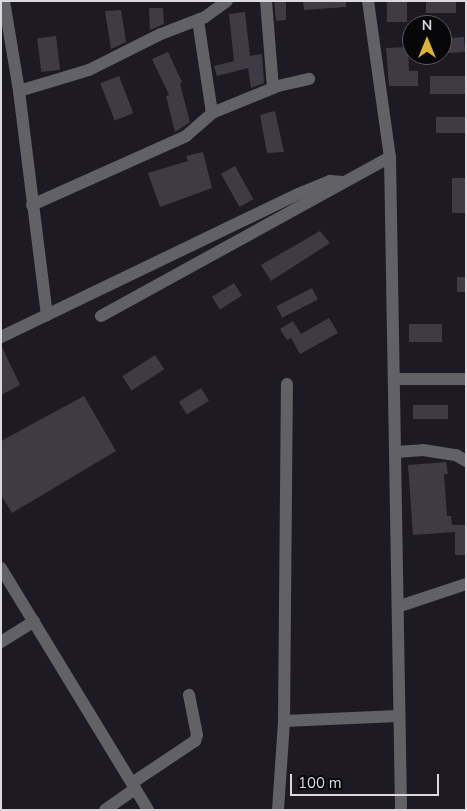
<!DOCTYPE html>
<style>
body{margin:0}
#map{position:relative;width:467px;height:811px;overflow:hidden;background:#1d1a23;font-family:"Nunito Sans",sans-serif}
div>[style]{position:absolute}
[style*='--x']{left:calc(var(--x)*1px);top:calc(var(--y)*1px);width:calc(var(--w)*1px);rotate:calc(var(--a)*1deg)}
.building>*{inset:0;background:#3e3b45;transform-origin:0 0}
.minor>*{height:12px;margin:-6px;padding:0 6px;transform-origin:6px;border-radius:6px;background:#626165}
span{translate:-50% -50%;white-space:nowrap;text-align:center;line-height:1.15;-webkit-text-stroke:4px #070609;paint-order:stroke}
.frame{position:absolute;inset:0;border:2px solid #dbd9df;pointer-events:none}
.north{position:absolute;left:402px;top:15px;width:50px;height:50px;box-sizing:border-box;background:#070609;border:1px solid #5c5a5f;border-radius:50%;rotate:0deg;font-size:14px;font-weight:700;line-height:20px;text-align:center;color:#dbd9df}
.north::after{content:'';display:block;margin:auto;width:18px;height:22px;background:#deb133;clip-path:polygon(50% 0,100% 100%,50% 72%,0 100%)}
.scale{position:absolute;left:290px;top:774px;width:149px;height:22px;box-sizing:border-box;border:2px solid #dbd9df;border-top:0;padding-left:6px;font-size:15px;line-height:18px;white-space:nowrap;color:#dbd9df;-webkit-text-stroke:4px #070609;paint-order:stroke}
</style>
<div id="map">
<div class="building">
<div style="clip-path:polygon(274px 1px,286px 1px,286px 20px,276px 21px)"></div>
<div style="clip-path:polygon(303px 1px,346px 1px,346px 7px,304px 10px)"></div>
<div style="left:387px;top:1px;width:20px;height:21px"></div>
<div style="left:426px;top:1px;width:30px;height:12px"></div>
<div style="clip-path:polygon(149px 8px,163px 8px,164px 24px,150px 30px)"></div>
<div style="clip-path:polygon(121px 10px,126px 42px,111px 49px,105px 11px)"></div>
<div style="clip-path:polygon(245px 12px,250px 56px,262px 54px,264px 83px,251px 88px,248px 68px,217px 76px,214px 66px,234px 61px,229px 14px)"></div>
<div style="left:56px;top:36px;width:34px;height:19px;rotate:83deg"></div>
<div style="left:464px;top:37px;width:15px;height:22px;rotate:86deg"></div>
<div style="clip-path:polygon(408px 47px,409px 71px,418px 71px,418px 86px,389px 86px,386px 48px)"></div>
<div style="clip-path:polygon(168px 52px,182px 82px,180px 84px,190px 122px,175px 132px,166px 96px,169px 95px,152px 59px)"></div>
<div style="left:119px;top:76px;width:40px;height:20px;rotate:69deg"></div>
<div style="left:466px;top:76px;width:18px;height:36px;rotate:90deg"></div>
<div style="clip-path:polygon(275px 111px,284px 152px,267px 153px,260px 115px)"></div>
<div style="left:466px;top:117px;width:16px;height:30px;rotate:90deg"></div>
<div style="clip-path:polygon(203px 152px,212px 188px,160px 207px,148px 173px,188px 161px,186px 156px)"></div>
<div style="left:235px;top:166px;width:38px;height:16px;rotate:61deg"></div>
<div style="left:452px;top:178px;width:14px;height:35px"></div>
<div style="clip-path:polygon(320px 231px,330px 243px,271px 281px,261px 265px)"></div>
<div style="left:457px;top:277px;width:9px;height:15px"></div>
<div style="left:234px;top:283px;width:15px;height:26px;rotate:58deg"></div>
<div style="left:312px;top:288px;width:13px;height:40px;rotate:63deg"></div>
<div style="clip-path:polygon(329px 318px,338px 333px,300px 354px,291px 338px,287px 340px,280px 329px,293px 321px,301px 334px)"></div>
<div style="left:409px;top:324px;width:33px;height:18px"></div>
<div style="clip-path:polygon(1px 345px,20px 385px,1px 395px)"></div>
<div style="left:155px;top:355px;width:17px;height:39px;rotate:57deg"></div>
<div style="left:201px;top:388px;width:15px;height:26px;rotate:58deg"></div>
<div style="clip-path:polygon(84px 396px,116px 451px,12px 513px,1px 495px,1px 441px)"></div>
<div style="left:413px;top:405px;width:35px;height:14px"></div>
<div style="clip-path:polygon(446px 462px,448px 474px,444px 474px,447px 516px,451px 516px,452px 525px,466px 525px,466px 555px,455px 555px,455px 532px,413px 535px,408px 465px)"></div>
</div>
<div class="minor">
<div style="--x:4;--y:1;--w:91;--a:80.5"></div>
<div style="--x:19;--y:91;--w:73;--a:-16.7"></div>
<div style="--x:89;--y:70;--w:80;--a:-26.6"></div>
<div style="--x:161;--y:34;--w:47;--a:-21.1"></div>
<div style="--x:205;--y:17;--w:27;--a:-36"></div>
<div style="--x:266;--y:1;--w:87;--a:85.4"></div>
<div style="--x:368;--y:1;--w:158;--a:82"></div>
<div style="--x:390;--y:157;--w:653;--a:89.03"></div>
<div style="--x:19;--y:91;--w:226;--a:82.9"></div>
<div style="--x:212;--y:113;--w:71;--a:-22.2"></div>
<div style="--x:278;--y:86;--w:32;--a:-13"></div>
<div style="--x:32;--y:205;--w:169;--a:-24.1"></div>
<div style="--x:186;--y:136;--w:35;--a:-41"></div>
<div style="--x:212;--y:113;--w:94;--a:-98.6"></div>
<div style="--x:101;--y:316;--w:330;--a:-28.8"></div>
<div style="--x:1;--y:337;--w:330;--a:-25.7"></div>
<div style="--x:298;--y:194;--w:35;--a:-22"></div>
<div style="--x:330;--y:181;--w:13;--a:4"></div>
<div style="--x:396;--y:379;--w:70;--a:0"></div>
<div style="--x:396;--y:452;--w:27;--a:-4"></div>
<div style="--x:423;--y:450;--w:33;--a:9"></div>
<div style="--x:456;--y:455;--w:12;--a:31"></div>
<div style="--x:1;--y:568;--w:283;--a:58.7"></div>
<div style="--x:400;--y:606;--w:70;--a:-18.4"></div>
<div style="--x:1;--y:642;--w:39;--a:-32"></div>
<div style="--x:284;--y:721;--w:114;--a:-2.5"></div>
<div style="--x:132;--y:783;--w:76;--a:-33.7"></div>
<div style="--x:195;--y:741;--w:6;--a:-72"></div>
<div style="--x:197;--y:735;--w:41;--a:-101.3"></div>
<div style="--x:105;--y:810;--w:37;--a:-35"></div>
<div style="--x:278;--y:810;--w:89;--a:-86.1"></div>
<div style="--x:284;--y:721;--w:337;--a:-89.5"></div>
</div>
<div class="frame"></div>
<div class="north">N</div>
<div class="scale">100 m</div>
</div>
